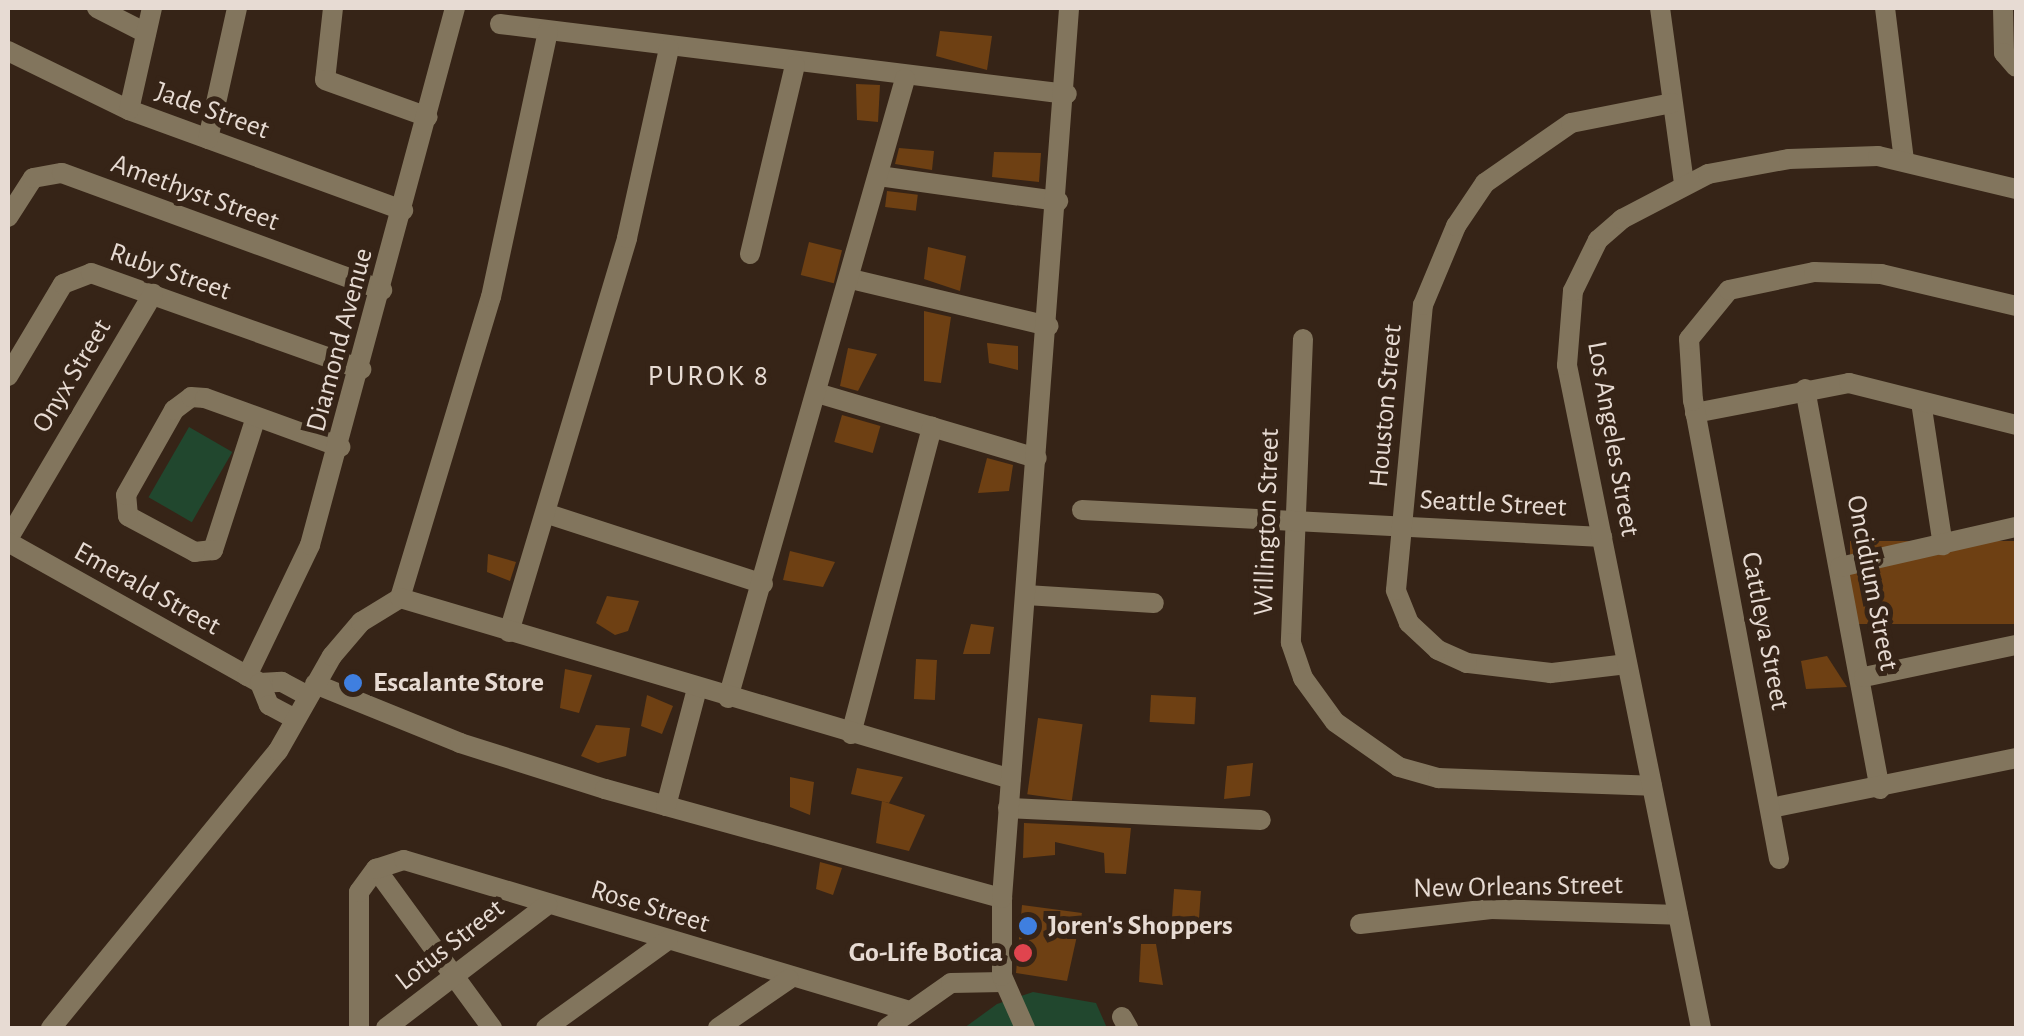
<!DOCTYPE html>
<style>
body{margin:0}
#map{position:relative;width:2024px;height:1036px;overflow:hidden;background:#362417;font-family:"Alegreya Sans",sans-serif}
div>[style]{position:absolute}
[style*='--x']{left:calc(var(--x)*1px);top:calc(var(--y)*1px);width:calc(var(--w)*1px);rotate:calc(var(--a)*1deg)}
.green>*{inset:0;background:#21472e;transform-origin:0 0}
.building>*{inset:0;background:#6e4013;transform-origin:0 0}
.minor>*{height:20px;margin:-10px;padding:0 10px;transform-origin:10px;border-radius:10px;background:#82755d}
.dots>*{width:28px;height:28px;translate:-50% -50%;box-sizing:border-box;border:5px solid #362417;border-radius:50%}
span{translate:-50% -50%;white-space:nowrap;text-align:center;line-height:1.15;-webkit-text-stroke:10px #362417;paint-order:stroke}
.street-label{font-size:28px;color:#e7dbd3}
.poi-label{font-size:28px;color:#e7dbd3;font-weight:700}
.left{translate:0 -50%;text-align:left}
.right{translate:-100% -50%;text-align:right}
.neighbourhood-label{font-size:30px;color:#e7dbd3;letter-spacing:2.5px}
.frame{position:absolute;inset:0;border:10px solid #e7dbd3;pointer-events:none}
</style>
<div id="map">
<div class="green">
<div style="left:189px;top:427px;width:50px;height:81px;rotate:30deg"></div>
<div style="clip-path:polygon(1033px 992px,1096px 1003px,1107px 1028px,964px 1028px,997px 1004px)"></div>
</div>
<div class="building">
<div style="clip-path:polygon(940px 31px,992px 36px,987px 70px,936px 56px)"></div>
<div style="clip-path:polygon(856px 84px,880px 85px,878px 122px,857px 120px)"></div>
<div style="clip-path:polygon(899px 148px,934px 151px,932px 170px,895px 164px)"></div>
<div style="clip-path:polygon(994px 152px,1041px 153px,1039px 182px,992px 177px)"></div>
<div style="left:887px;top:191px;width:31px;height:16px;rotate:7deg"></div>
<div style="left:809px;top:242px;width:34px;height:34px;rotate:14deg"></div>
<div style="clip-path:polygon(928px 247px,966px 256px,960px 291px,924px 279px)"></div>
<div style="clip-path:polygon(924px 311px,951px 317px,941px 383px,924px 381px)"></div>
<div style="clip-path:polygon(987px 343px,1018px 346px,1018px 370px,989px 363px)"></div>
<div style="clip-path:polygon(848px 348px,877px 354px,858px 391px,840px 386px)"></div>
<div style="left:842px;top:415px;width:40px;height:28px;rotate:16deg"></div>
<div style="clip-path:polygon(987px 458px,1013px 465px,1009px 491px,978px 493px)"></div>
<div style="left:2016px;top:541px;width:83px;height:166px;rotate:90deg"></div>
<div style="clip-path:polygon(790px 551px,835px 562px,823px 587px,783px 580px)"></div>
<div style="clip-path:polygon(488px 554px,516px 562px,510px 581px,487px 572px)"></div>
<div style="clip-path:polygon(607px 596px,639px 601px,628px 631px,615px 635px,596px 623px)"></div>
<div style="clip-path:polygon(971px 624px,994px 627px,990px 654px,963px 654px)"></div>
<div style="clip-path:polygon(1827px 656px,1847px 687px,1806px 689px,1801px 661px)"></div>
<div style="left:916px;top:659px;width:21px;height:40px;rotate:3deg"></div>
<div style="clip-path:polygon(565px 669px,592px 675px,579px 713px,560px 708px)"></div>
<div style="clip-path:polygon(647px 695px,673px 706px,662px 734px,641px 726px)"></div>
<div style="left:1151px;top:695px;width:45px;height:27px;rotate:3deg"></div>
<div style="left:1038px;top:718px;width:45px;height:77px;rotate:8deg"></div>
<div style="clip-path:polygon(596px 725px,630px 728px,626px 756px,598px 763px,581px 756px)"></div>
<div style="clip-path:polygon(1253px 763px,1250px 796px,1224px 799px,1227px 766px)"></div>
<div style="clip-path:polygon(857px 768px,903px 777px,889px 803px,851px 794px)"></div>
<div style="clip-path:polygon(790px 777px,814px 782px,810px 815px,790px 807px)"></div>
<div style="clip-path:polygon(882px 801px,925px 815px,909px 851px,876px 843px)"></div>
<div style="clip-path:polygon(1024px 823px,1131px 828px,1126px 874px,1105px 873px,1104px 853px,1055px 842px,1055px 855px,1023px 858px)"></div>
<div style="clip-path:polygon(820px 862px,842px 868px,833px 895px,816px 889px)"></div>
<div style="left:1174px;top:889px;width:27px;height:31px;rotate:4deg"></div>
<div style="clip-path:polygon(1022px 905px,1082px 913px,1067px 981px,1016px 973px)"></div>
<div style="clip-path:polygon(1141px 944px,1156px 944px,1163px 985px,1139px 982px)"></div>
</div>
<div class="minor">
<div style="--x:97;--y:8;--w:55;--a:27"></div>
<div style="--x:333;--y:8;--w:72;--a:96.3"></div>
<div style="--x:325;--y:80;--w:109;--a:19.8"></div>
<div style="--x:1660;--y:8;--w:178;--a:82.2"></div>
<div style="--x:1885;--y:8;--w:154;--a:82.9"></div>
<div style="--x:2003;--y:8;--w:45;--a:88.7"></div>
<div style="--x:2004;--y:53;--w:18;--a:49"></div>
<div style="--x:500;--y:24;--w:571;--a:7.04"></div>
<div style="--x:8;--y:51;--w:135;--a:26"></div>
<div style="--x:129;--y:110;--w:292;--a:20.1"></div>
<div style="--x:129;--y:110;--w:105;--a:-77.3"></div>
<div style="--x:208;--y:139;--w:134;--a:-77.5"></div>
<div style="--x:879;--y:176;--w:181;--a:8"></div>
<div style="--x:8;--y:217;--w:46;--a:-57.3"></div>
<div style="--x:33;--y:178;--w:29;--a:-10"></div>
<div style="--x:62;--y:173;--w:341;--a:20.1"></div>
<div style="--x:750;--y:254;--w:194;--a:-76.6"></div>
<div style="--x:851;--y:279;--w:203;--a:13.4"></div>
<div style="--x:1303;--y:339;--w:304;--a:92.3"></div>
<div style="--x:1291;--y:643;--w:37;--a:71"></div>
<div style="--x:1303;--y:678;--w:54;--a:54"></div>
<div style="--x:1335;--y:722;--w:78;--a:35.1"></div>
<div style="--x:1399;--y:767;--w:41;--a:15.8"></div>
<div style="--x:1438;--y:778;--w:214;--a:2.1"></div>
<div style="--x:8;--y:376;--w:107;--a:-59.1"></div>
<div style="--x:63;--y:284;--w:30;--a:-21"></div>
<div style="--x:91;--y:273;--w:287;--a:19.6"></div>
<div style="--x:1805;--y:389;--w:407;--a:79.4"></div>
<div style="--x:817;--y:393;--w:229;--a:16.5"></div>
<div style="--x:1921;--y:402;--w:145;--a:81.3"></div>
<div style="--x:1695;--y:413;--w:157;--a:-11"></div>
<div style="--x:1849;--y:383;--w:172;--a:14.1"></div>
<div style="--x:256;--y:417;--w:140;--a:107.9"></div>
<div style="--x:213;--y:550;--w:18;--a:174"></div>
<div style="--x:195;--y:552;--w:76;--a:-151.8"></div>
<div style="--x:128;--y:516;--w:21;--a:-95"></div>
<div style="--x:126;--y:495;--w:98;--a:-60.5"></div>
<div style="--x:174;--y:410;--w:21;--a:-37"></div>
<div style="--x:191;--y:397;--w:14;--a:4"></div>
<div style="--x:205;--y:398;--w:144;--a:19.9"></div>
<div style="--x:1082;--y:510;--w:521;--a:2.97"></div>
<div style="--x:548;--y:514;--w:226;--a:18"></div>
<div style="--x:8;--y:539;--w:285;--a:-59.4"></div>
<div style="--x:8;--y:542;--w:289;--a:29.2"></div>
<div style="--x:260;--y:683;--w:22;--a:-3"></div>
<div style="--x:282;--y:682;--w:30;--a:28"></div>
<div style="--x:1840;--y:567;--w:180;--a:-12.8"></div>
<div style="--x:1026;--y:595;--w:128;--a:3.6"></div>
<div style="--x:400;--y:598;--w:314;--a:-73.2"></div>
<div style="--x:491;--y:297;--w:272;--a:-77.9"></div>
<div style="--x:509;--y:632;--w:411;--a:-73.3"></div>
<div style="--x:627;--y:238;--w:194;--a:-77.5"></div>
<div style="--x:1627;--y:664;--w:77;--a:173.2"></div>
<div style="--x:1551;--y:673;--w:85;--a:-173.2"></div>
<div style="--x:1467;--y:663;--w:32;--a:-156"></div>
<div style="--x:1438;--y:650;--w:40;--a:-137"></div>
<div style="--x:1409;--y:623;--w:35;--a:-112"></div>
<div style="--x:1396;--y:590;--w:286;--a:-84.6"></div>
<div style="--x:1423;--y:305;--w:86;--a:-67.3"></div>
<div style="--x:1456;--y:226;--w:52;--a:-56"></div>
<div style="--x:1485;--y:183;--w:105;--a:-34.9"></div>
<div style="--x:1571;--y:123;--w:103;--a:-11.2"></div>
<div style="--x:247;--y:676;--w:145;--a:-64.3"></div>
<div style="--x:310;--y:545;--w:556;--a:-74.89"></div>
<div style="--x:1864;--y:677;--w:155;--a:-11.9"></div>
<div style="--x:260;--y:683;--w:24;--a:68"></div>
<div style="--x:269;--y:705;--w:30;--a:28"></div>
<div style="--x:315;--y:684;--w:157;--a:22.1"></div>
<div style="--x:460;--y:743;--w:152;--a:17.6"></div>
<div style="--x:605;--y:789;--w:412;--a:15.4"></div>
<div style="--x:728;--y:698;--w:644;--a:-74.04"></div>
<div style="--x:851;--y:734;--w:318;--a:-75.2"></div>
<div style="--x:666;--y:806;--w:121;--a:-75.2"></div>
<div style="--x:1008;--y:808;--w:253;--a:2.7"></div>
<div style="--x:1771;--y:808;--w:250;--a:-11.5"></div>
<div style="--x:1779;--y:859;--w:466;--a:-100.6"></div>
<div style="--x:1693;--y:401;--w:62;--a:-93.7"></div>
<div style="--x:1689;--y:339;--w:63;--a:-50.8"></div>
<div style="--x:1729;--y:290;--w:87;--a:-12"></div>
<div style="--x:1814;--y:272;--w:67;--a:1.7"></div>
<div style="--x:1881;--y:274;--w:139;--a:13.3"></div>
<div style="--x:376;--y:869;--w:197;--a:53.9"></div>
<div style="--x:1360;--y:924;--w:132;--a:-6.5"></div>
<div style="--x:1491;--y:909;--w:187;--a:1.8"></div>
<div style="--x:1122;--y:1017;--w:13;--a:61"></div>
<div style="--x:51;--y:1028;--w:358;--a:-50.7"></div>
<div style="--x:278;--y:751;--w:109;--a:-60.4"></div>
<div style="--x:332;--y:656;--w:45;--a:-49.5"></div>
<div style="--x:361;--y:622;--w:46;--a:-31.6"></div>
<div style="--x:400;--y:598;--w:637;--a:16.5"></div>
<div style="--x:359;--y:1028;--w:136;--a:-90"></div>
<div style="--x:359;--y:892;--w:29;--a:-54"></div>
<div style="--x:376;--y:869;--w:29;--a:-18"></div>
<div style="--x:404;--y:860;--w:528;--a:16.62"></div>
<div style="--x:386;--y:1028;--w:203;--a:-37.4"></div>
<div style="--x:546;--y:1028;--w:150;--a:-35.8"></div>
<div style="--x:718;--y:1028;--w:86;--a:-34.6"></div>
<div style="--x:887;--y:1028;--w:78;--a:-35.1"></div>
<div style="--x:951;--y:983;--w:52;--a:-1.1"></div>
<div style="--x:1025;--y:1028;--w:57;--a:-113.9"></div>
<div style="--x:1002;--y:976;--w:78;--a:-90"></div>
<div style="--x:1002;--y:898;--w:893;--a:-85.69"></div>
<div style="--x:1701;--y:1028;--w:676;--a:-101.43"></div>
<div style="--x:1567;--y:365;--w:74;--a:-85.4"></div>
<div style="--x:1573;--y:291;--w:57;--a:-63.9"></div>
<div style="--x:1598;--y:240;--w:32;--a:-41"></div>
<div style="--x:1622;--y:219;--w:97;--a:-27.6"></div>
<div style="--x:1708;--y:174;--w:82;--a:-10.5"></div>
<div style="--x:1789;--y:159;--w:89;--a:-1.9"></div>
<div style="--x:1878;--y:156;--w:142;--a:13.4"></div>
</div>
<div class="dots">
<div style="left:353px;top:683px;background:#3f7fe0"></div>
<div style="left:1028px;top:926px;background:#3f7fe0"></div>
<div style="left:1023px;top:953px;background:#e0444e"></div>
</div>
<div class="street-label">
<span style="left:212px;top:111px;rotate:20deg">Jade Street</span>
<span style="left:195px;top:193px;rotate:20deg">Amethyst Street</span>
<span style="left:170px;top:272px;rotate:19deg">Ruby Street</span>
<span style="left:340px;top:340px;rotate:-75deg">Diamond Avenue</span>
<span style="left:72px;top:376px;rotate:-59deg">Onyx Street</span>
<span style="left:1386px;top:406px;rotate:-85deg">Houston Street</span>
<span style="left:1613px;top:439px;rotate:80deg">Los Angeles Street</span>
<span style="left:1493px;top:504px;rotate:3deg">Seattle Street</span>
<span style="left:1267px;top:522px;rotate:-88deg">Willington Street</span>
<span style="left:1872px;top:583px;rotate:79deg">Oncidium Street</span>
<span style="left:147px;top:589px;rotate:29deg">Emerald Street</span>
<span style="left:1765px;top:631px;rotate:79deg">Cattleya Street</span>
<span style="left:1518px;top:887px;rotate:-1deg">New Orleans Street</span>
<span style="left:650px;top:907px;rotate:17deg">Rose Street</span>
<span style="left:450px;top:945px;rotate:-38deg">Lotus Street</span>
</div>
<div class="poi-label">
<span class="left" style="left:373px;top:683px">Escalante Store</span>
<span class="left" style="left:1048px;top:926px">Joren's Shoppers</span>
<span class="right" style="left:1003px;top:953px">Go-Life Botica</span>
</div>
<div class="neighbourhood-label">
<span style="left:709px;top:376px">PUROK 8</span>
</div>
<div class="frame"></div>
</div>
